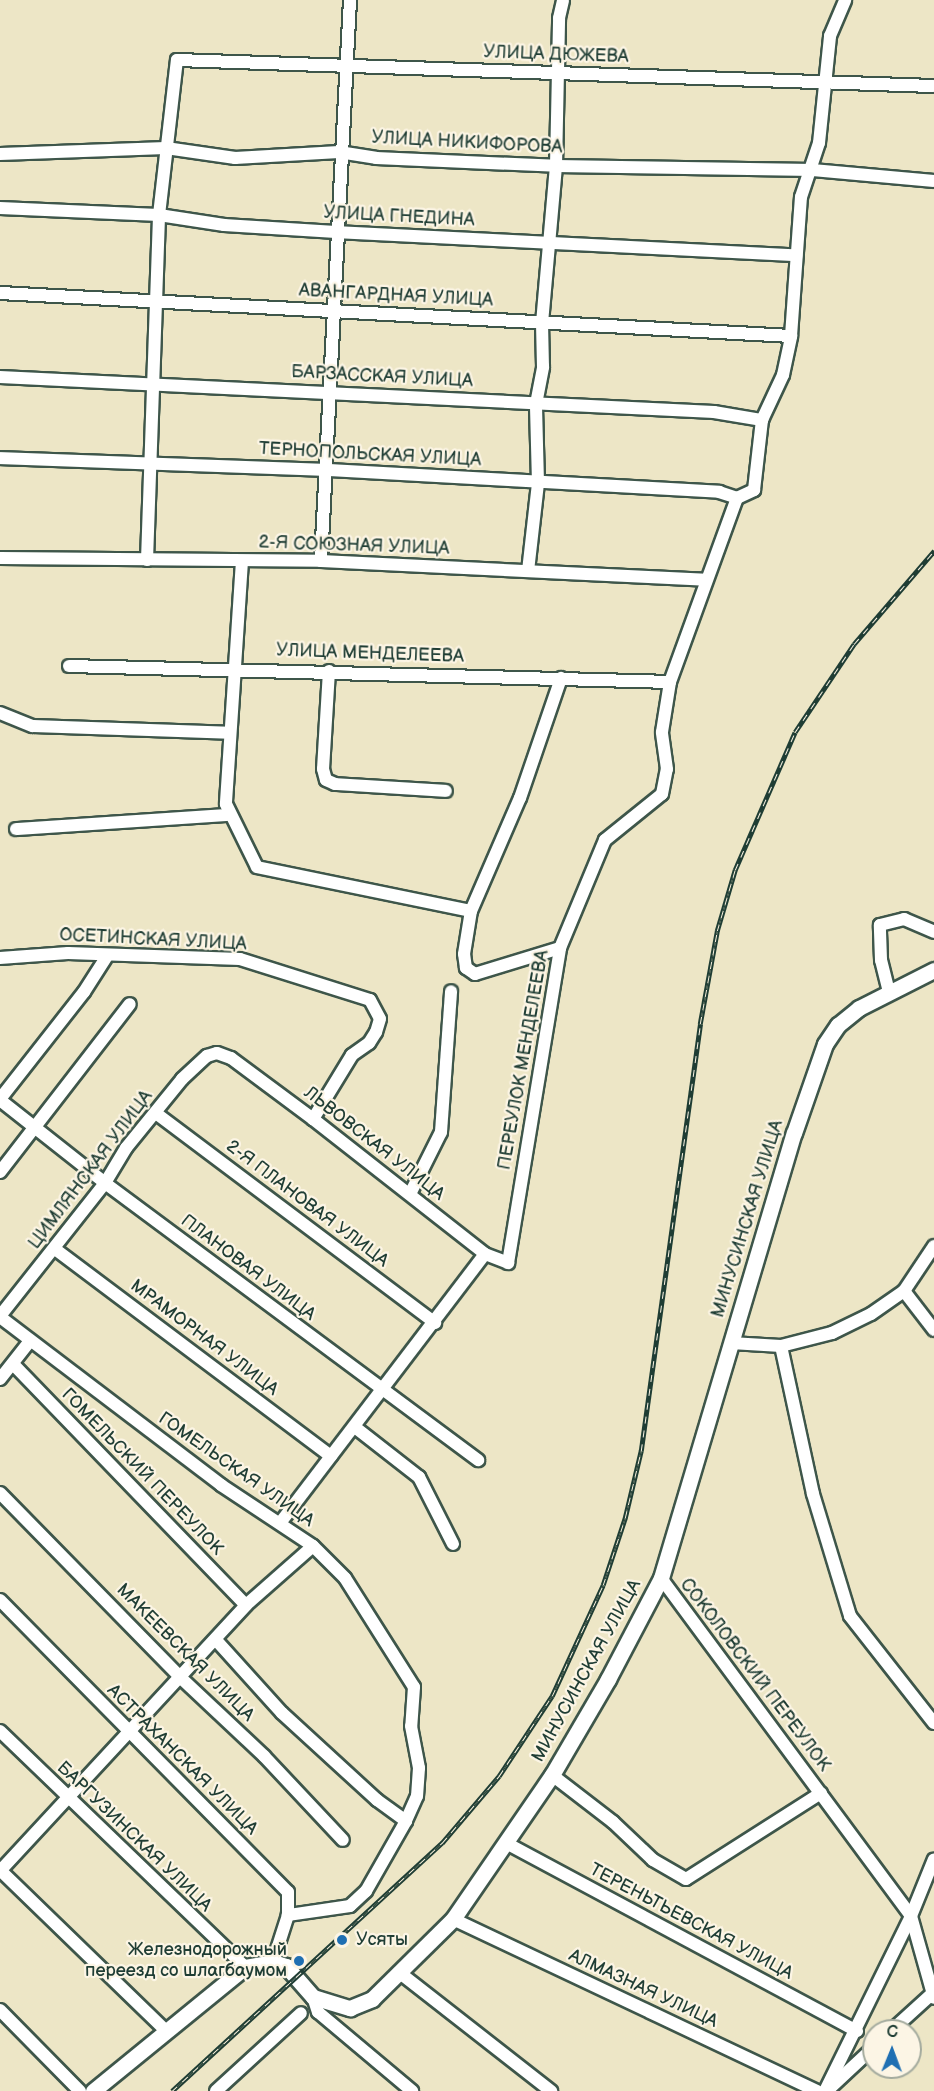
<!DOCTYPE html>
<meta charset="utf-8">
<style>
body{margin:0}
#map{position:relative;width:934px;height:2091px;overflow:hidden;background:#ede6c6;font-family:"Balsamiq Sans",sans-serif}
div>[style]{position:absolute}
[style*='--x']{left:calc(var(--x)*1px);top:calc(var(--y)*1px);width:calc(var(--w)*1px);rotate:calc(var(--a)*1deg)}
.roads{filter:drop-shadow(2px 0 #3e564a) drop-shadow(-2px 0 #3e564a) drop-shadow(0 2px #3e564a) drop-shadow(0 -2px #3e564a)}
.minor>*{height:12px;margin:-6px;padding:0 6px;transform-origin:6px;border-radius:6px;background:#fff}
.major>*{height:15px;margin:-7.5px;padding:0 7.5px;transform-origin:7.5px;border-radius:7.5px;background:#fff}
.rail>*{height:4.5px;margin-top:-2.25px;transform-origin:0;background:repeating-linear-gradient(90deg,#fcf5e5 0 7px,#1f3d34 0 14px);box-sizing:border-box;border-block:2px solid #1f3d34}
.dots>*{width:16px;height:16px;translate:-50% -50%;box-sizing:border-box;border:3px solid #fcf5e5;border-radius:50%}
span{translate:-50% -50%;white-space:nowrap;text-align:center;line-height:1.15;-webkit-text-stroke:4.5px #fcf5e5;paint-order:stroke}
.street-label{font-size:18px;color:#1f3d34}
.poi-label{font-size:18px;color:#1f3d34}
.left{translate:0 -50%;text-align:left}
.right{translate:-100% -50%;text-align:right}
.north{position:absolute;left:862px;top:2019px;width:60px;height:60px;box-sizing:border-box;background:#fcf5e5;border:2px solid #a4ab9e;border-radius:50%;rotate:1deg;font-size:16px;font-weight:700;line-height:24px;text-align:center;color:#1f3d34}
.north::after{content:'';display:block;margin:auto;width:21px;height:27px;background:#1f6fb2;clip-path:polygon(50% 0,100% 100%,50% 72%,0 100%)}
</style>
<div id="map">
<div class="roads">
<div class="minor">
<div style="--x:0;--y:154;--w:166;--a:-2.1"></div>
<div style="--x:166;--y:148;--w:70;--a:8.2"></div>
<div style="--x:235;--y:158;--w:104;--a:-3.3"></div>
<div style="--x:339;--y:152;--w:37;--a:9"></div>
<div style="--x:376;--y:158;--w:180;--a:2.5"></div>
<div style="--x:556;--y:166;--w:257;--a:0.9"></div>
<div style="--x:813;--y:170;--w:121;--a:5.2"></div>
<div style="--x:0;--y:208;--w:159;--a:2.5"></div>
<div style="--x:159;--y:215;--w:66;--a:8.7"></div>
<div style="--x:224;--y:225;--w:112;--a:3.6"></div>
<div style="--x:336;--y:232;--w:461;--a:2.9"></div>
<div style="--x:0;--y:293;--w:792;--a:3.11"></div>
<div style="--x:0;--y:377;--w:715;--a:2.81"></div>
<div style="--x:714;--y:412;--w:49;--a:9.5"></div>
<div style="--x:0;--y:458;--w:329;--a:2.1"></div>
<div style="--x:329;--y:470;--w:391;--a:3.2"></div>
<div style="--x:719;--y:492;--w:19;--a:18"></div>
<div style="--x:0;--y:558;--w:321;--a:0.5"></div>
<div style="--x:321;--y:561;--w:385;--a:2.8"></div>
<div style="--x:147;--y:560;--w:345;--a:-88"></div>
<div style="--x:159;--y:215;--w:156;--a:-83.4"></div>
<div style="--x:177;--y:60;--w:757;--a:1.97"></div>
<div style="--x:242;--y:561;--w:244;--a:93.8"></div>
<div style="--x:226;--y:804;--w:70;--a:63.8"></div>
<div style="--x:257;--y:867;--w:218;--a:11.6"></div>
<div style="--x:321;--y:561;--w:562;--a:-87.04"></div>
<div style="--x:528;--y:571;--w:89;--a:-83.5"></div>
<div style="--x:538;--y:483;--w:79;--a:-91.5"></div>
<div style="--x:536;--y:404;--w:38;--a:-79"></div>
<div style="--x:543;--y:367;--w:44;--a:-91.3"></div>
<div style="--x:542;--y:323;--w:158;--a:-84.9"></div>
<div style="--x:556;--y:166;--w:148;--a:-88.8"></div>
<div style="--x:559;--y:18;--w:18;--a:-77"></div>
<div style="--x:69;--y:666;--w:601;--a:1.52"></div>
<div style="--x:329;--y:671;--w:98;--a:93.5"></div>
<div style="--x:323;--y:769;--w:11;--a:75"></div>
<div style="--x:326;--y:780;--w:10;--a:24"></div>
<div style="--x:335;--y:784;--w:111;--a:3.6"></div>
<div style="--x:0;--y:713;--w:35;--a:22"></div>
<div style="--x:33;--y:726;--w:196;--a:2"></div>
<div style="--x:16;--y:829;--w:212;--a:-3.8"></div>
<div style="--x:560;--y:948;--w:89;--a:163"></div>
<div style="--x:475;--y:974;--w:11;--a:-146"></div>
<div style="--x:466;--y:968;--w:14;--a:-98"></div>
<div style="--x:464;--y:954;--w:44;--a:-80.8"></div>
<div style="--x:471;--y:911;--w:123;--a:-66.6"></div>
<div style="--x:520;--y:798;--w:127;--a:-71.1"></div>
<div style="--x:0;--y:958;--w:68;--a:-4.2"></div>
<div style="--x:68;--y:953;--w:172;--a:2"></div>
<div style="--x:240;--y:959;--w:136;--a:17.5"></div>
<div style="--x:370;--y:1000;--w:21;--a:62"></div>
<div style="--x:380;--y:1019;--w:14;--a:107"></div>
<div style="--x:376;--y:1032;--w:13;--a:122"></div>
<div style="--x:369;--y:1043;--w:21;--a:145"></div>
<div style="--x:352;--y:1055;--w:75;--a:121.4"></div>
<div style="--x:889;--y:992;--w:33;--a:-104"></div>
<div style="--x:881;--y:960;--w:35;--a:-92"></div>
<div style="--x:880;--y:925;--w:25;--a:-14"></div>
<div style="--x:904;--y:919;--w:33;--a:23"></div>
<div style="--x:0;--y:1099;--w:136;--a:-51.9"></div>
<div style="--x:84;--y:992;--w:43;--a:-57.4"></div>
<div style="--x:0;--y:1100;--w:134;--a:38.3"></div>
<div style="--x:105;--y:1183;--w:465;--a:36.6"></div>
<div style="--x:157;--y:1114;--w:348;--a:36.9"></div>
<div style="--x:0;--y:1172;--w:212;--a:-52.3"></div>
<div style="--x:410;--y:1194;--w:69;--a:-63.4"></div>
<div style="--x:441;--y:1132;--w:141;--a:-85.9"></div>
<div style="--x:55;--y:1249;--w:345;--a:36.9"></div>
<div style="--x:904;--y:1291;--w:49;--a:52.4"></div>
<div style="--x:0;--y:1316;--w:169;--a:-51.7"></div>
<div style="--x:105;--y:1183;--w:41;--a:-59"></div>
<div style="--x:126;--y:1148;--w:89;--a:-50.9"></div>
<div style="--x:182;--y:1079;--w:34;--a:-43"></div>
<div style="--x:207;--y:1056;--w:10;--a:-17"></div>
<div style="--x:217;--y:1053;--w:15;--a:20"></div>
<div style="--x:231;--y:1058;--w:102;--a:36.6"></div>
<div style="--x:313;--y:1119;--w:219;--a:38.1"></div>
<div style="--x:485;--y:1254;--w:25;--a:21"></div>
<div style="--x:508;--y:1263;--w:319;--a:-80.6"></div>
<div style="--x:560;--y:948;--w:117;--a:-67.4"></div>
<div style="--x:605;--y:840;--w:73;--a:-38.9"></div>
<div style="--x:662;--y:794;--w:25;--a:-79"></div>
<div style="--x:667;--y:769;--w:37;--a:-98"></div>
<div style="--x:662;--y:732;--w:51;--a:-80.9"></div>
<div style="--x:670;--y:682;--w:196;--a:-70"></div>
<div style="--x:737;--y:498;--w:19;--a:-25"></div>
<div style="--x:754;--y:490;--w:70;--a:-83.5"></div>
<div style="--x:762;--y:420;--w:50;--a:-65"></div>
<div style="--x:783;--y:375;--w:40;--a:-78"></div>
<div style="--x:791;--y:336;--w:139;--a:-85.9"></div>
<div style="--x:801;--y:197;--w:57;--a:-71.6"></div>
<div style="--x:819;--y:143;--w:108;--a:-84.1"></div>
<div style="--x:830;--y:36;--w:39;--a:-67"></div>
<div style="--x:0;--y:1317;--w:278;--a:37.2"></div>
<div style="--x:221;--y:1485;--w:110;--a:33.5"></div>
<div style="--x:313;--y:1546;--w:45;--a:45"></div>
<div style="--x:345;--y:1578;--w:129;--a:57.7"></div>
<div style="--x:414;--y:1687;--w:39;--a:94"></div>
<div style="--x:411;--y:1726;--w:43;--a:79.2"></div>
<div style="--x:419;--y:1768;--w:28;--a:94"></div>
<div style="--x:417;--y:1796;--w:27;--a:114"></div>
<div style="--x:731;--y:1343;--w:50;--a:3.4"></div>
<div style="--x:781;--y:1346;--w:151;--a:77.8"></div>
<div style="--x:813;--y:1494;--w:127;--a:73.1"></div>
<div style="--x:850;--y:1616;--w:136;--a:51.9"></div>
<div style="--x:781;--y:1346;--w:53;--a:-14.3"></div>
<div style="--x:832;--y:1333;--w:43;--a:-26"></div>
<div style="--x:871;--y:1314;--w:40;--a:-34.9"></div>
<div style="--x:904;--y:1291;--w:54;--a:-56.3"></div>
<div style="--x:13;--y:1364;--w:335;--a:46"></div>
<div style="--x:0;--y:1379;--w:48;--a:-51.7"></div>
<div style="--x:356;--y:1428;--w:80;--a:37.9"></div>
<div style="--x:419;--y:1477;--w:75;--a:63.1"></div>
<div style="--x:0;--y:1493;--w:259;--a:45.6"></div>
<div style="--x:181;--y:1678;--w:114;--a:43.2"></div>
<div style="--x:264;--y:1756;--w:115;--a:46.8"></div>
<div style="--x:280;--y:1523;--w:338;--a:-52.7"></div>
<div style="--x:661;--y:1578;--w:420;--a:53.5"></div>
<div style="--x:911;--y:1916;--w:85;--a:74.3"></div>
<div style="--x:0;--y:1600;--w:410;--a:45.4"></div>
<div style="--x:288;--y:1892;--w:23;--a:90"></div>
<div style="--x:288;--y:1915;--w:49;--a:107.7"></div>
<div style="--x:216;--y:1640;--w:98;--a:47.9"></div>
<div style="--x:282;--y:1713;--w:129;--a:42.5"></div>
<div style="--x:377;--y:1800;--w:36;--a:36"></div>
<div style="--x:406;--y:1821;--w:81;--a:119.7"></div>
<div style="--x:366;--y:1891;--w:22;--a:137"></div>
<div style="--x:350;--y:1906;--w:63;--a:171.7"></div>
<div style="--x:0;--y:1731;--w:340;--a:43.9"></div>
<div style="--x:552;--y:1775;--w:77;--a:37.6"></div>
<div style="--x:613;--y:1822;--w:55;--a:43.5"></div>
<div style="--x:653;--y:1860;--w:38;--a:30"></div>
<div style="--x:686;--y:1879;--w:160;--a:-32.5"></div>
<div style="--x:508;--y:1844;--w:396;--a:28.2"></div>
<div style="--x:0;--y:1870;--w:231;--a:44.1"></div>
<div style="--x:0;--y:1871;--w:362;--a:-47.2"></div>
<div style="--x:246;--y:1605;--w:89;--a:-41.4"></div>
<div style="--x:453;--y:1919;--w:403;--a:25.3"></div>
<div style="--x:400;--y:1973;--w:192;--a:38"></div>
<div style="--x:313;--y:1997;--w:16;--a:72"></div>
<div style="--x:318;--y:2012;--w:123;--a:40"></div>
<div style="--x:0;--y:2010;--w:114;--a:45.4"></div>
<div style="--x:891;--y:2031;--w:58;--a:-42.2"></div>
<div style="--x:830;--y:2088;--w:60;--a:-43"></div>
<div style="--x:216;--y:2091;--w:115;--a:-42.5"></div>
<div style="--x:825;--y:2091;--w:195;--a:-63.8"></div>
<div style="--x:911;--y:1916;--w:61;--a:-68"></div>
</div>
<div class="major">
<div style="--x:93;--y:2091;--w:196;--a:-39.2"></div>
<div style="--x:245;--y:1967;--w:28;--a:-10"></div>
<div style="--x:273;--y:1962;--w:14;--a:17"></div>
<div style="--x:286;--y:1966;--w:41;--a:48.9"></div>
<div style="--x:313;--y:1997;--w:39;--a:17"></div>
<div style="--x:350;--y:2008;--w:24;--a:-22"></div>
<div style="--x:372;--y:1999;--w:114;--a:-44.6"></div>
<div style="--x:453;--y:1919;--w:175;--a:-55.5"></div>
<div style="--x:552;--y:1775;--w:111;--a:-59.7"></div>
<div style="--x:608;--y:1679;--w:114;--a:-62.3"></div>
<div style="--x:661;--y:1578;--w:464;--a:-73.4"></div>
<div style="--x:794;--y:1133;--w:94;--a:-70.8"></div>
<div style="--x:825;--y:1044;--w:23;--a:-56"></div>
<div style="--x:838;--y:1025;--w:27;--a:-39"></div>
<div style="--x:859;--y:1008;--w:84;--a:-26.9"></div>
</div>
</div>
<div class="rail">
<div style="--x:172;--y:2091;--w:367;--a:-42.6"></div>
<div style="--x:442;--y:1843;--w:88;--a:-49.6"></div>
<div style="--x:499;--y:1776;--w:96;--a:-56.5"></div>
<div style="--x:552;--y:1696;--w:122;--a:-65.3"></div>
<div style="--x:603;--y:1585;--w:71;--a:-71.8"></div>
<div style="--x:625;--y:1518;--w:69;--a:-76.6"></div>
<div style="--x:641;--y:1451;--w:431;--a:-82.1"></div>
<div style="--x:700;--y:1024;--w:95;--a:-79.6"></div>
<div style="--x:717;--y:931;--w:64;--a:-73.6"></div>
<div style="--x:735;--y:870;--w:150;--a:-66.5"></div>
<div style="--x:795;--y:732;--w:106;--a:-56.2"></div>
<div style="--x:854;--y:644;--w:123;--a:-49.3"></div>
</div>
<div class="dots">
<div style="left:342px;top:1940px;background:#1f6fb2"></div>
<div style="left:299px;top:1961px;background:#1f6fb2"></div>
</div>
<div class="street-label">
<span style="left:556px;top:55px;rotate:2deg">УЛИЦА ДЮЖЕВА</span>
<span style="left:467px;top:143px;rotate:3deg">УЛИЦА НИКИФОРОВА</span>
<span style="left:399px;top:217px;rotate:3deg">УЛИЦА ГНЕДИНА</span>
<span style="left:396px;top:296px;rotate:3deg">АВАНГАРДНАЯ УЛИЦА</span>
<span style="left:382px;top:377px;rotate:3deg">БАРЗАССКАЯ УЛИЦА</span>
<span style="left:370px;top:455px;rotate:3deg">ТЕРНОПОЛЬСКАЯ УЛИЦА</span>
<span style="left:354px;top:546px;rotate:2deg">2-Я СОЮЗНАЯ УЛИЦА</span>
<span style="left:370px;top:654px;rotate:2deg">УЛИЦА МЕНДЕЛЕЕВА</span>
<span style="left:153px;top:940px;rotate:3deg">ОСЕТИНСКАЯ УЛИЦА</span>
<span style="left:524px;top:1060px;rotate:-80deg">ПЕРЕУЛОК МЕНДЕЛЕЕВА</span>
<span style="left:374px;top:1144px;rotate:38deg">ЛЬВОВСКАЯ УЛИЦА</span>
<span style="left:91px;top:1170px;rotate:-53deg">ЦИМЛЯНСКАЯ УЛИЦА</span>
<span style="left:307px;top:1204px;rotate:37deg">2-Я ПЛАНОВАЯ УЛИЦА</span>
<span style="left:748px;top:1219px;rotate:-73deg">МИНУСИНСКАЯ УЛИЦА</span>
<span style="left:248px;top:1268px;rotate:37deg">ПЛАНОВАЯ УЛИЦА</span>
<span style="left:204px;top:1338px;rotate:37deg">МРАМОРНАЯ УЛИЦА</span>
<span style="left:236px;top:1470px;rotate:35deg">ГОМЕЛЬСКАЯ УЛИЦА</span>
<span style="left:142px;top:1472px;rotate:46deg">ГОМЕЛЬСКИЙ ПЕРЕУЛОК</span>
<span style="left:185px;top:1653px;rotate:45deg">МАКЕЕВСКАЯ УЛИЦА</span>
<span style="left:587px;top:1671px;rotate:-61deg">МИНУСИНСКАЯ УЛИЦА</span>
<span style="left:755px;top:1675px;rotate:53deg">СОКОЛОВСКИЙ ПЕРЕУЛОК</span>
<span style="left:182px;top:1760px;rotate:45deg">АСТРАХАНСКАЯ УЛИЦА</span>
<span style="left:134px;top:1837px;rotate:44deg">БАРГУЗИНСКАЯ УЛИЦА</span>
<span style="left:691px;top:1922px;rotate:28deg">ТЕРЕНЬТЬЕВСКАЯ УЛИЦА</span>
<span style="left:643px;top:1989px;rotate:25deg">АЛМАЗНАЯ УЛИЦА</span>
</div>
<div class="poi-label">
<span class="left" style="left:356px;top:1940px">Усяты</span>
<span class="right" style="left:287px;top:1961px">Железнодорожный<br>переезд со шлагбаумом</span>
</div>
<div class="north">С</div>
</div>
